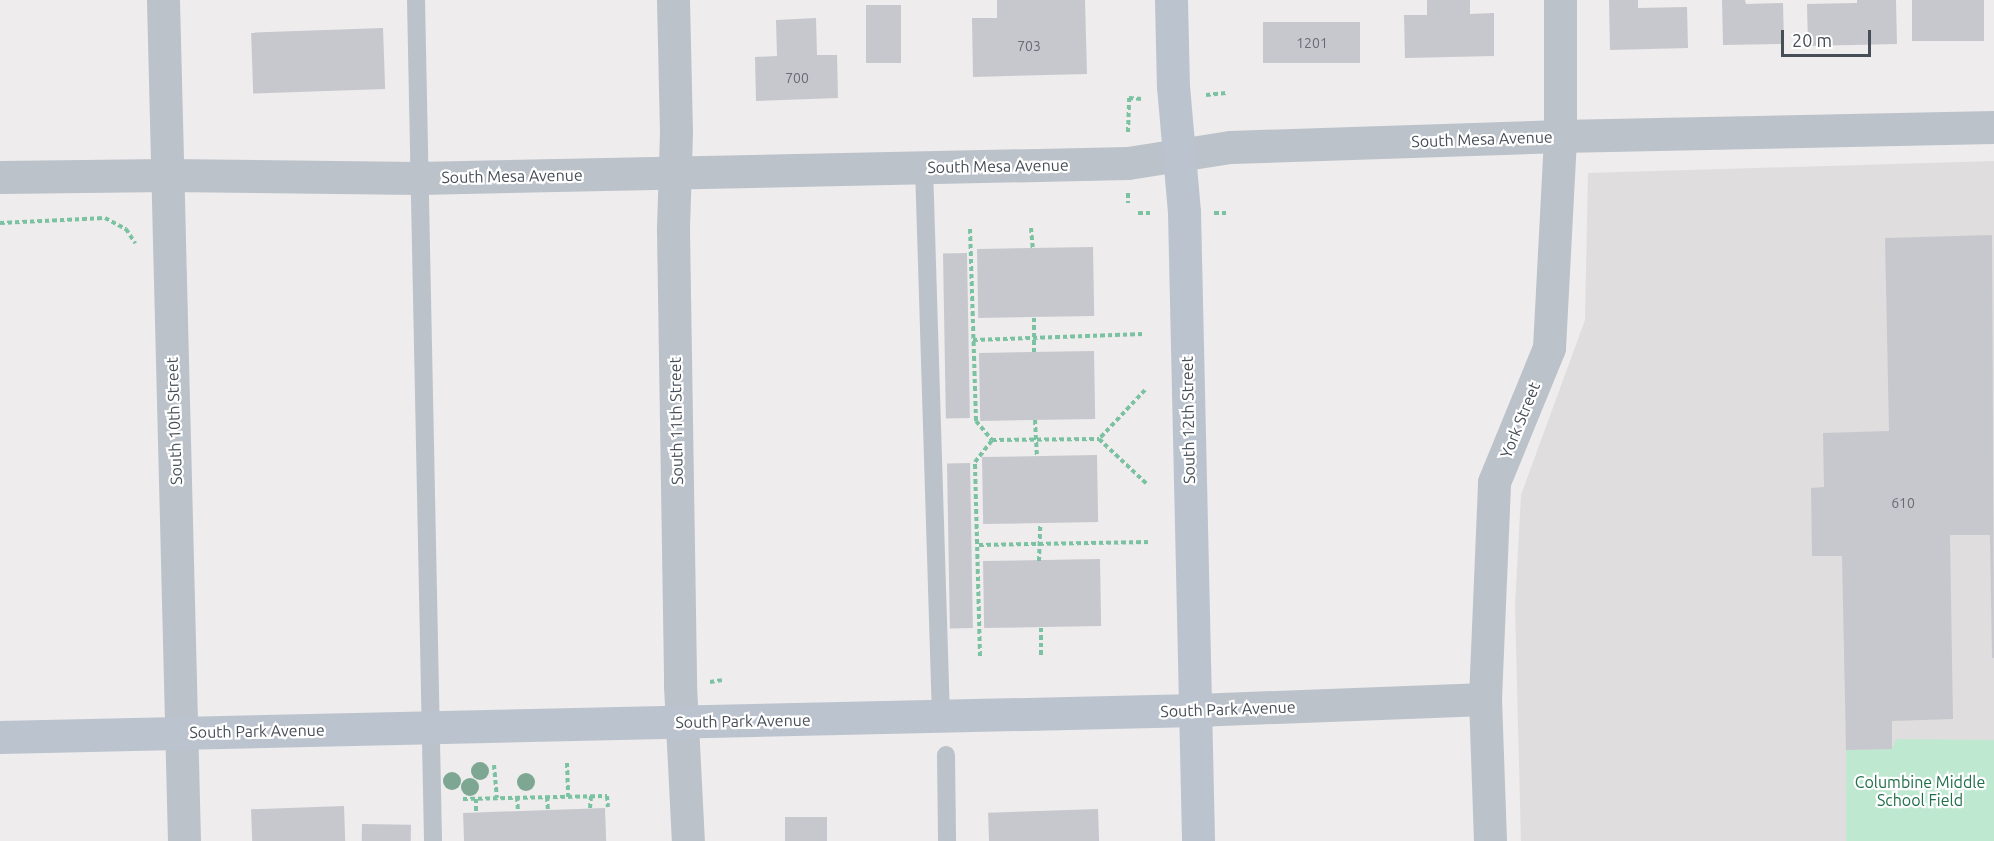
<!DOCTYPE html>
<style>
body{margin:0}
#map{position:relative;width:1994px;height:841px;overflow:hidden;background:#eeecec;font-family:Ubuntu,sans-serif}
div>[style]{position:absolute}
[style*='--x']{left:calc(var(--x)*1px);top:calc(var(--y)*1px);width:calc(var(--w)*1px);rotate:calc(var(--a)*1deg)}
.education>*{inset:0;background:#dfdddd}
.green>*{inset:0;background:#bee8d0}
.building>*{inset:0;background:#c7c8ce;transform-origin:0 0}
.path>*{height:4px;margin-top:-2px;transform-origin:0;background:repeating-linear-gradient(90deg,#7ac2a1 0 4.5px,transparent 0 7.5px)}
.lane>*{height:18px;margin:-9px;padding:0 9px;transform-origin:9px;border-radius:9px;background:#bbc2ca}
.street>*{height:33px;margin:-16.5px;padding:0 16.5px;transform-origin:16.5px;border-radius:16.5px;background:#bbc2ca}
.secondary>*{height:33px;margin:-16.5px;padding:0 16.5px;transform-origin:16.5px;border-radius:16.5px;background:#bbc3ce}
.trees>*{width:18px;height:18px;margin:-9px;border-radius:50%;background:#7da793}
span{translate:-50% -50%;white-space:nowrap;text-align:center;line-height:1.15;-webkit-text-stroke:4.5px #fff;paint-order:stroke}
.number-label{font-size:14px;color:#666c75}
.number-label span{-webkit-text-stroke-width:0}
.street-label{font-size:16px;color:#464e57}
.park-label{font-size:16px;color:#206f4a}
.scale{position:absolute;left:1781px;top:30px;width:90px;height:27px;box-sizing:border-box;border:3px solid #464e57;border-top:0;padding-left:8px;font-size:18px;line-height:21px;white-space:nowrap;color:#464e57;-webkit-text-stroke:4px #fff;paint-order:stroke}
</style>
<div id="map">
<div class="education">
<div style="clip-path:polygon(1994px 161px,1994px 841px,1521px 841px,1515px 607px,1521px 495px,1585px 320px,1588px 173px)"></div>
</div>
<div class="green">
<div style="clip-path:polygon(1896px 739px,1994px 740px,1994px 841px,1846px 841px,1846px 750px,1892px 749px)"></div>
</div>
<div class="building">
<div style="clip-path:polygon(997px 0,1085px 0,1087px 74px,973px 77px,972px 18px,997px 18px)"></div>
<div style="clip-path:polygon(1427px 0,1470px 0,1470px 14px,1494px 13px,1494px 56px,1405px 58px,1404px 15px,1427px 15px)"></div>
<div style="clip-path:polygon(1609px 0,1638px 0,1638px 8px,1687px 7px,1688px 48px,1610px 50px)"></div>
<div style="clip-path:polygon(1722px 0,1745px 0,1746px 4px,1783px 3px,1784px 44px,1723px 45px)"></div>
<div style="clip-path:polygon(1857px 0,1896px 0,1897px 44px,1808px 46px,1807px 4px,1857px 3px)"></div>
<div style="left:1912px;top:0;width:72px;height:41px"></div>
<div style="left:901px;top:5px;width:58px;height:35px;rotate:90deg"></div>
<div style="clip-path:polygon(816px 18px,817px 55px,837px 55px,838px 98px,756px 101px,755px 57px,777px 56px,776px 20px)"></div>
<div style="left:1360px;top:22px;width:41px;height:97px;rotate:90deg"></div>
<div style="left:383px;top:28px;width:61px;height:132px;rotate:88deg"></div>
<div style="clip-path:polygon(1992px 235px,1994px 658px,1992px 658px,1990px 535px,1950px 535px,1953px 719px,1892px 721px,1892px 749px,1846px 750px,1842px 556px,1812px 556px,1811px 488px,1824px 487px,1823px 433px,1889px 431px,1885px 238px)"></div>
<div style="left:1093px;top:247px;width:69px;height:116px;rotate:89deg"></div>
<div style="left:967px;top:253px;width:165px;height:24px;rotate:89deg"></div>
<div style="left:1094px;top:351px;width:68px;height:115px;rotate:89deg"></div>
<div style="left:1097px;top:455px;width:67px;height:115px;rotate:89deg"></div>
<div style="left:970px;top:463px;width:165px;height:23px;rotate:89deg"></div>
<div style="left:1100px;top:559px;width:67px;height:117px;rotate:89deg"></div>
<div style="left:344px;top:806px;width:35px;height:93px;rotate:88deg"></div>
<div style="left:605px;top:808px;width:33px;height:142px;rotate:88deg"></div>
<div style="left:1098px;top:809px;width:32px;height:110px;rotate:88deg"></div>
<div style="left:785px;top:817px;width:42px;height:24px"></div>
<div style="left:362px;top:824px;width:49px;height:17px;rotate:1deg"></div>
</div>
<div class="path">
<div style="--x:1206;--y:95;--w:20;--a:-6"></div>
<div style="--x:1128;--y:132;--w:34;--a:-88"></div>
<div style="--x:1129;--y:98;--w:13;--a:4"></div>
<div style="--x:1128;--y:193;--w:10;--a:90"></div>
<div style="--x:1138;--y:213;--w:15;--a:0"></div>
<div style="--x:1214;--y:213;--w:13;--a:0"></div>
<div style="--x:0;--y:223;--w:105;--a:-2.7"></div>
<div style="--x:105;--y:218;--w:24;--a:28"></div>
<div style="--x:126;--y:229;--w:17;--a:57"></div>
<div style="--x:1031;--y:228;--w:21;--a:85"></div>
<div style="--x:970;--y:229;--w:192;--a:88.2"></div>
<div style="--x:976;--y:421;--w:25;--a:50"></div>
<div style="--x:992;--y:440;--w:107;--a:-0.5"></div>
<div style="--x:973;--y:340;--w:170;--a:-2"></div>
<div style="--x:1034;--y:352;--w:35;--a:-90"></div>
<div style="--x:1145;--y:390;--w:67;--a:133.2"></div>
<div style="--x:1099;--y:439;--w:67;--a:43.2"></div>
<div style="--x:1035;--y:420;--w:37;--a:87"></div>
<div style="--x:979;--y:545;--w:171;--a:-1"></div>
<div style="--x:1039;--y:561;--w:37;--a:-88"></div>
<div style="--x:1041;--y:655;--w:27;--a:-90"></div>
<div style="--x:980;--y:656;--w:194;--a:-91.5"></div>
<div style="--x:975;--y:462;--w:28;--a:-52"></div>
<div style="--x:710;--y:682;--w:12;--a:-9"></div>
<div style="--x:567;--y:763;--w:34;--a:88"></div>
<div style="--x:494;--y:765;--w:33;--a:85"></div>
<div style="--x:517;--y:797;--w:14;--a:86"></div>
<div style="--x:547;--y:797;--w:13;--a:86"></div>
<div style="--x:463;--y:799;--w:144;--a:-1.2"></div>
<div style="--x:607;--y:796;--w:11;--a:85"></div>
<div style="--x:476;--y:799;--w:13;--a:90"></div>
<div style="--x:590;--y:808;--w:12;--a:-85"></div>
</div>
<div class="lane">
<div style="--x:416;--y:0;--w:841;--a:88.84"></div>
<div style="--x:924;--y:167;--w:550;--a:88.23"></div>
<div style="--x:946;--y:755;--w:86;--a:89.3"></div>
</div>
<div class="street">
<div style="--x:163;--y:0;--w:841;--a:88.57"></div>
<div style="--x:673;--y:0;--w:132;--a:88.7"></div>
<div style="--x:676;--y:132;--w:98;--a:91.8"></div>
<div style="--x:673;--y:230;--w:455;--a:89.1"></div>
<div style="--x:680;--y:685;--w:156;--a:87.1"></div>
<div style="--x:0;--y:177;--w:167;--a:-0.7"></div>
<div style="--x:167;--y:175;--w:251;--a:0.7"></div>
<div style="--x:418;--y:178;--w:710;--a:-1.21"></div>
<div style="--x:1128;--y:163;--w:103;--a:-8.9"></div>
<div style="--x:1230;--y:147;--w:330;--a:-1.9"></div>
<div style="--x:1560;--y:136;--w:434;--a:-1.2"></div>
<div style="--x:1196;--y:710;--w:289;--a:-2.2"></div>
<div style="--x:1490;--y:841;--w:142;--a:-92"></div>
<div style="--x:1485;--y:699;--w:217;--a:-87.6"></div>
<div style="--x:1494;--y:482;--w:145;--a:-67.7"></div>
<div style="--x:1549;--y:348;--w:212;--a:-87"></div>
<div style="--x:1560;--y:136;--w:136;--a:-90"></div>
</div>
<div class="secondary">
<div style="--x:1171;--y:0;--w:86;--a:88.7"></div>
<div style="--x:1173;--y:86;--w:126;--a:85"></div>
<div style="--x:1184;--y:212;--w:629;--a:88.72"></div>
<div style="--x:0;--y:737;--w:1196;--a:-1.29"></div>
</div>
<div class="trees">
<div style="left:480px;top:771px"></div>
<div style="left:452px;top:781px"></div>
<div style="left:526px;top:782px"></div>
<div style="left:470px;top:787px"></div>
</div>
<div class="number-label">
<span style="left:1312px;top:43px">1201</span>
<span style="left:1029px;top:46px">703</span>
<span style="left:797px;top:78px">700</span>
<span style="left:1903px;top:503px">610</span>
</div>
<div class="street-label">
<span style="left:1482px;top:139px;rotate:-2deg">South Mesa Avenue</span>
<span style="left:998px;top:166px;rotate:-1deg">South Mesa Avenue</span>
<span style="left:512px;top:176px;rotate:-1deg">South Mesa Avenue</span>
<span style="left:1188px;top:420px;rotate:-91deg">South 12th Street</span>
<span style="left:1520px;top:420px;rotate:-68deg">York Street</span>
<span style="left:174px;top:421px;rotate:-92deg">South 10th Street</span>
<span style="left:676px;top:421px;rotate:-91deg">South 11th Street</span>
<span style="left:1228px;top:709px;rotate:-2deg">South Park Avenue</span>
<span style="left:743px;top:721px;rotate:-1deg">South Park Avenue</span>
<span style="left:257px;top:731px;rotate:-1deg">South Park Avenue</span>
</div>
<div class="park-label">
<span style="left:1920px;top:791px">Columbine Middle<br>School Field</span>
</div>
<div class="scale">20 m</div>
</div>
